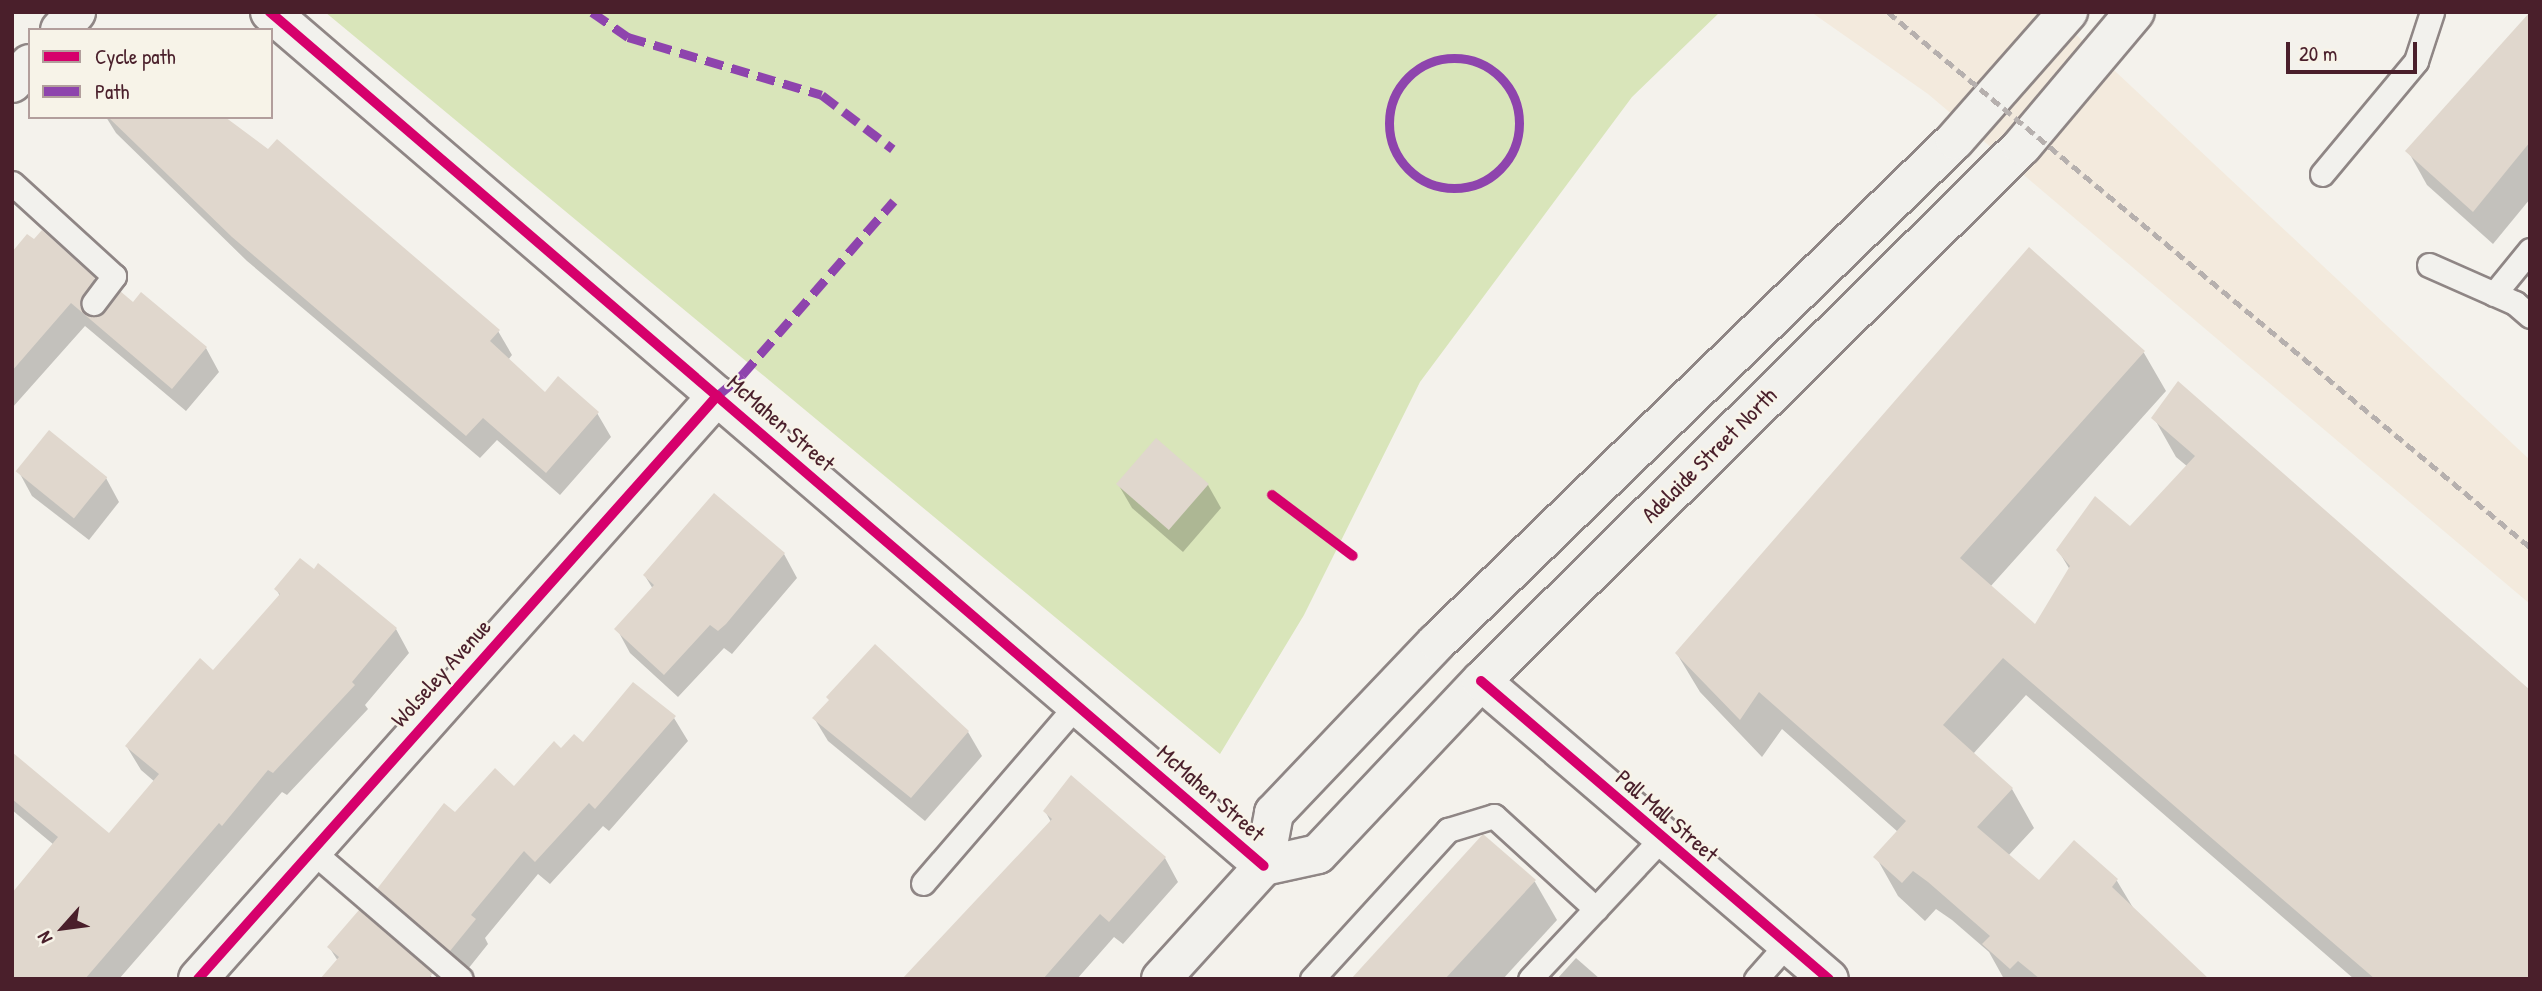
<!DOCTYPE html>
<style>
body{margin:0}
#map{position:relative;width:2542px;height:991px;overflow:hidden;background:#f4f2ec;font-family:"Patrick Hand",sans-serif}
div>[style]{position:absolute}
[style*='--x']{left:calc(var(--x)*1px);top:calc(var(--y)*1px);width:calc(var(--w)*1px);rotate:calc(var(--a)*1deg)}
.built>*{inset:0;background:#f3eadd}
.green>*{inset:0;background:#d9e5ba}
.shadow>*{inset:0;background:#0003}
.building>*{inset:0;background:#e0d7cd;transform-origin:0 0}
.roads{filter:drop-shadow(2px 0 #8f8685) drop-shadow(-2px 0 #8f8685) drop-shadow(0 2px #8f8685) drop-shadow(0 -2px #8f8685)}
.service>*{height:23px;margin:-11.5px;padding:0 11.5px;transform-origin:11.5px;border-radius:11.5px;background:#f2f1ed}
.minor>*{height:38px;margin:-19px;padding:0 19px;transform-origin:19px;border-radius:19px;background:#f2f1ed}
.secondary>*{height:38px;margin:-19px;padding:0 19px;transform-origin:19px;border-radius:19px;background:#f2f1ed}
.rail>*{height:5px;margin-top:-2.5px;transform-origin:0;background:repeating-linear-gradient(90deg,#b6b0ae 0 10px,transparent 0 15px)}
.quiet>*{height:9px;margin-top:-4.5px;transform-origin:0;background:repeating-linear-gradient(90deg,#8e44ad 0 18px,transparent 0 27px)}
.quiet>.ring{margin:-4.5px;padding:0;box-sizing:content-box;background:none;border:9px solid #8e44ad;border-radius:50%}
.cycleway>*{height:10px;margin:-5px;padding:0 5px;transform-origin:5px;border-radius:5px;background:#d6006c}
span{translate:-50% -50%;white-space:nowrap;text-align:center;line-height:1.15;-webkit-text-stroke:5px #f7f3e8;paint-order:stroke}
.street-label{font-size:23px;color:#4a1f2b}
.frame{position:absolute;inset:0;border:14px solid #4a1f2b;pointer-events:none}
.legend{position:absolute;left:28px;top:28px;width:245px;height:91px;box-sizing:border-box;background:#f7f3e8;border:2px solid #b29e9c;margin:0;padding:9px 12px;list-style:none;font-size:21px;color:#4a1f2b}
.legend li{display:flex;align-items:center;gap:14px;height:35px}
.legend b{width:35px;border:2px solid #b29e9c}
.north{position:absolute;left:28px;top:893px;width:70px;height:70px;-webkit-text-stroke:5px #f7f3e8;paint-order:stroke;rotate:242deg;font-size:19px;font-weight:700;line-height:28px;text-align:center;color:#4a1f2b}
.north::after{content:'';display:block;margin:auto;width:24px;height:32px;background:#4a1f2b;clip-path:polygon(50% 0,100% 100%,50% 72%,0 100%)}
.scale{position:absolute;left:2286px;top:42px;width:131px;height:32px;box-sizing:border-box;border:4px solid #4a1f2b;border-top:0;padding-left:9px;font-size:21px;line-height:24px;white-space:nowrap;color:#4a1f2b;-webkit-text-stroke:5px #f7f3e8;paint-order:stroke}
</style>
<div id="map">
<div class="built">
<div style="clip-path:polygon(1811px 12px,2052px 12px,2530px 460px,2530px 604px,1928px 94px)"></div>
</div>
<div class="green">
<div style="clip-path:polygon(325px 12px,1720px 12px,1632px 97px,1420px 382px,1304px 615px,1220px 754px)"></div>
</div>
<div class="shadow">
<div style="clip-path:polygon(2530px 13px,2530px 199px,2493px 244px,2427px 185px,2408px 151px)"></div>
<div style="clip-path:polygon(106px 117px,222px 117px,498px 331px,512px 355px,508px 360px,545px 394px,597px 413px,611px 437px,560px 495px,497px 440px,480px 458px,247px 261px,116px 133px)"></div>
<div style="clip-path:polygon(2029px 249px,2144px 353px,2166px 391px,1990px 587px,2035px 627px,2070px 570px,2058px 550px,2130px 528px,2188px 467px,2176px 457px,2154px 418px,2179px 383px,2530px 979px,2354px 979px,2026px 695px,1973px 754px,2012px 789px,2034px 828px,2008px 856px,2039px 882px,2074px 843px,2117px 881px,2135px 911px,2207px 979px,2004px 979px,1989px 952px,1952px 920px,1936px 909px,1925px 921px,1898px 896px,1876px 857px,1898px 832px,1782px 729px,1762px 757px,1700px 692px,1677px 654px)"></div>
<div style="clip-path:polygon(12px 267px,94px 279px,108px 303px,99px 316px,133px 304px,206px 348px,219px 372px,186px 411px,85px 326px,12px 408px)"></div>
<div style="clip-path:polygon(19px 472px,106px 478px,119px 502px,89px 540px,32px 496px)"></div>
<div style="clip-path:polygon(1118px 484px,1208px 485px,1221px 508px,1183px 552px,1132px 508px)"></div>
<div style="clip-path:polygon(784px 554px,797px 578px,732px 654px,724px 648px,678px 697px,630px 653px,617px 629px,653px 589px,645px 576px)"></div>
<div style="clip-path:polygon(276px 589px,396px 629px,409px 653px,365px 705px,368px 709px,287px 795px,282px 792px,119px 979px,12px 979px,54px 845px,12px 810px,12px 755px,109px 835px,155px 782px,141px 770px,127px 747px,213px 673px,280px 596px)"></div>
<div style="clip-path:polygon(674px 718px,688px 741px,609px 831px,603px 826px,550px 884px,538px 874px,485px 938px,488px 944px,464px 974px,393px 912px,379px 889px,455px 815px,514px 789px,562px 751px)"></div>
<div style="clip-path:polygon(814px 718px,968px 732px,982px 756px,925px 821px,828px 741px)"></div>
<div style="clip-path:polygon(1045px 811px,1165px 858px,1178px 882px,1123px 944px,1114px 937px,1077px 979px,904px 979px,1051px 822px)"></div>
<div style="clip-path:polygon(1483px 837px,1535px 882px,1557px 920px,1503px 979px,1353px 979px)"></div>
<div style="clip-path:polygon(359px 912px,434px 979px,322px 979px,338px 961px,329px 947px)"></div>
<div style="clip-path:polygon(1576px 958px,1600px 979px,1557px 979px)"></div>
</div>
<div class="building">
<div style="clip-path:polygon(2530px 12px,2530px 142px,2473px 212px,2405px 151px)"></div>
<div style="clip-path:polygon(108px 117px,225px 117px,268px 149px,277px 139px,500px 330px,490px 341px,545px 392px,558px 376px,599px 412px,546px 473px,483px 418px,466px 436px,232px 237px)"></div>
<div style="clip-path:polygon(42px 230px,95px 278px,80px 301px,86px 315px,100px 315px,120px 291px,133px 302px,141px 292px,207px 347px,172px 389px,71px 303px,12px 371px,12px 252px,27px 234px,34px 239px)"></div>
<div style="clip-path:polygon(2029px 247px,2145px 351px,1960px 558px,2035px 624px,2070px 566px,2056px 550px,2095px 496px,2130px 526px,2195px 456px,2151px 418px,2178px 381px,2530px 690px,2530px 979px,2375px 979px,2003px 658px,1943px 725px,2013px 788px,1977px 827px,2039px 880px,2074px 840px,2118px 879px,2112px 887px,2209px 979px,2040px 979px,2018px 961px,2010px 969px,1982px 944px,1990px 936px,1928px 882px,1913px 871px,1902px 883px,1873px 857px,1906px 821px,1759px 692px,1740px 720px,1675px 653px)"></div>
<div style="left:49px;top:430px;width:75px;height:53px;rotate:39deg"></div>
<div style="left:1156px;top:438px;width:70px;height:61px;rotate:41deg"></div>
<div style="clip-path:polygon(714px 493px,785px 553px,726px 624px,718px 631px,710px 625px,664px 675px,614px 629px,654px 585px,643px 575px)"></div>
<div style="clip-path:polygon(300px 558px,314px 569px,318px 563px,397px 628px,352px 682px,355px 685px,273px 773px,268px 770px,222px 826px,219px 823px,85px 979px,12px 979px,12px 893px,58px 837px,12px 799px,12px 752px,109px 833px,159px 774px,125px 746px,200px 658px,213px 670px,280px 594px,274px 589px)"></div>
<div style="clip-path:polygon(875px 644px,969px 731px,911px 798px,812px 718px,829px 700px,826px 697px)"></div>
<div style="clip-path:polygon(633px 682px,676px 716px,595px 809px,589px 803px,535px 862px,524px 851px,471px 915px,476px 919px,450px 951px,377px 889px,444px 803px,455px 812px,495px 768px,514px 786px,554px 741px,561px 748px,574px 734px,583px 742px)"></div>
<div style="clip-path:polygon(1071px 775px,1166px 857px,1109px 922px,1100px 914px,1043px 979px,902px 979px,1052px 819px,1043px 811px)"></div>
<div style="clip-path:polygon(1483px 834px,1536px 880px,1445px 979px,1351px 979px)"></div>
<div style="clip-path:polygon(359px 910px,433px 973px,428px 979px,320px 979px,339px 957px,327px 947px)"></div>
</div>
<div class="roads">
<div class="service">
<div style="--x:2322;--y:174;--w:147;--a:-50.2"></div>
<div style="--x:2416;--y:61;--w:52;--a:-71.9"></div>
<div style="--x:12;--y:183;--w:138;--a:42.4"></div>
<div style="--x:114;--y:276;--w:34;--a:127"></div>
<div style="--x:2429;--y:265;--w:94;--a:23.8"></div>
<div style="--x:2515;--y:303;--w:20;--a:41"></div>
<div style="--x:2494;--y:294;--w:57;--a:-50.7"></div>
<div style="--x:312;--y:851;--w:196;--a:40.7"></div>
<div style="--x:923;--y:883;--w:234;--a:-49.2"></div>
<div style="--x:1312;--y:979;--w:202;--a:-47.6"></div>
<div style="--x:1448;--y:830;--w:48;--a:-16.9"></div>
<div style="--x:1494;--y:816;--w:138;--a:42.4"></div>
<div style="--x:1530;--y:979;--w:192;--a:-46.9"></div>
<div style="--x:1756;--y:979;--w:47;--a:-48.5"></div>
</div>
<div class="minor">
<div style="--x:270;--y:12;--w:1310;--a:40.67"></div>
<div style="--x:60;--y:30;--w:24;--a:-48"></div>
<div style="--x:12;--y:83;--w:26;--a:-47"></div>
<div style="--x:1481;--y:681;--w:458;--a:40.6"></div>
<div style="--x:198;--y:979;--w:781;--a:-48.32"></div>
</div>
<div class="secondary">
<div style="--x:1264;--y:866;--w:55;--a:-12.5"></div>
<div style="--x:1318;--y:854;--w:238;--a:-46.7"></div>
<div style="--x:1481;--y:681;--w:761;--a:-44.68"></div>
<div style="--x:2022;--y:146;--w:175;--a:-49.9"></div>
<div style="--x:1161;--y:979;--w:153;--a:-47.7"></div>
<div style="--x:1264;--y:866;--w:54;--a:-79.3"></div>
<div style="--x:1274;--y:813;--w:236;--a:-46.4"></div>
<div style="--x:1437;--y:642;--w:721;--a:-44.1"></div>
<div style="--x:1955;--y:140;--w:171;--a:-48.6"></div>
</div>
</div>
<div class="rail">
<div style="--x:1888;--y:12;--w:836;--a:39.81"></div>
</div>
<div class="quiet">
<div style="--x:592;--y:12;--w:44;--a:34.8"></div>
<div style="--x:628;--y:37;--w:202;--a:16.6"></div>
<div style="--x:822;--y:95;--w:89;--a:37.3"></div>
<div class="ring" style="left:1389px;top:58px;width:121px;height:121px"></div>
<div style="--x:717;--y:396;--w:33;--a:-40"></div>
<div style="--x:742;--y:375;--w:231;--a:-48.9"></div>
</div>
<div class="cycleway">
<div style="--x:270;--y:12;--w:1310;--a:40.67"></div>
<div style="--x:1272;--y:495;--w:101;--a:37"></div>
<div style="--x:1481;--y:681;--w:458;--a:40.6"></div>
<div style="--x:198;--y:979;--w:781;--a:-48.32"></div>
</div>
<div class="street-label">
<span style="left:781px;top:423px;rotate:41deg">McMahen Street</span>
<span style="left:1709px;top:455px;rotate:-45deg">Adelaide Street North</span>
<span style="left:441px;top:673px;rotate:-48deg">Wolseley Avenue</span>
<span style="left:1211px;top:793px;rotate:41deg">McMahen Street</span>
<span style="left:1667px;top:816px;rotate:41deg">Pall Mall Street</span>
</div>
<div class="frame"></div>
<ul class="legend">
<li><b style="height:9px;background:#d6006c"></b>Cycle path</li>
<li><b style="height:9px;background:#8e44ad"></b>Path</li>
</ul>
<div class="north">N</div>
<div class="scale">20 m</div>
</div>
